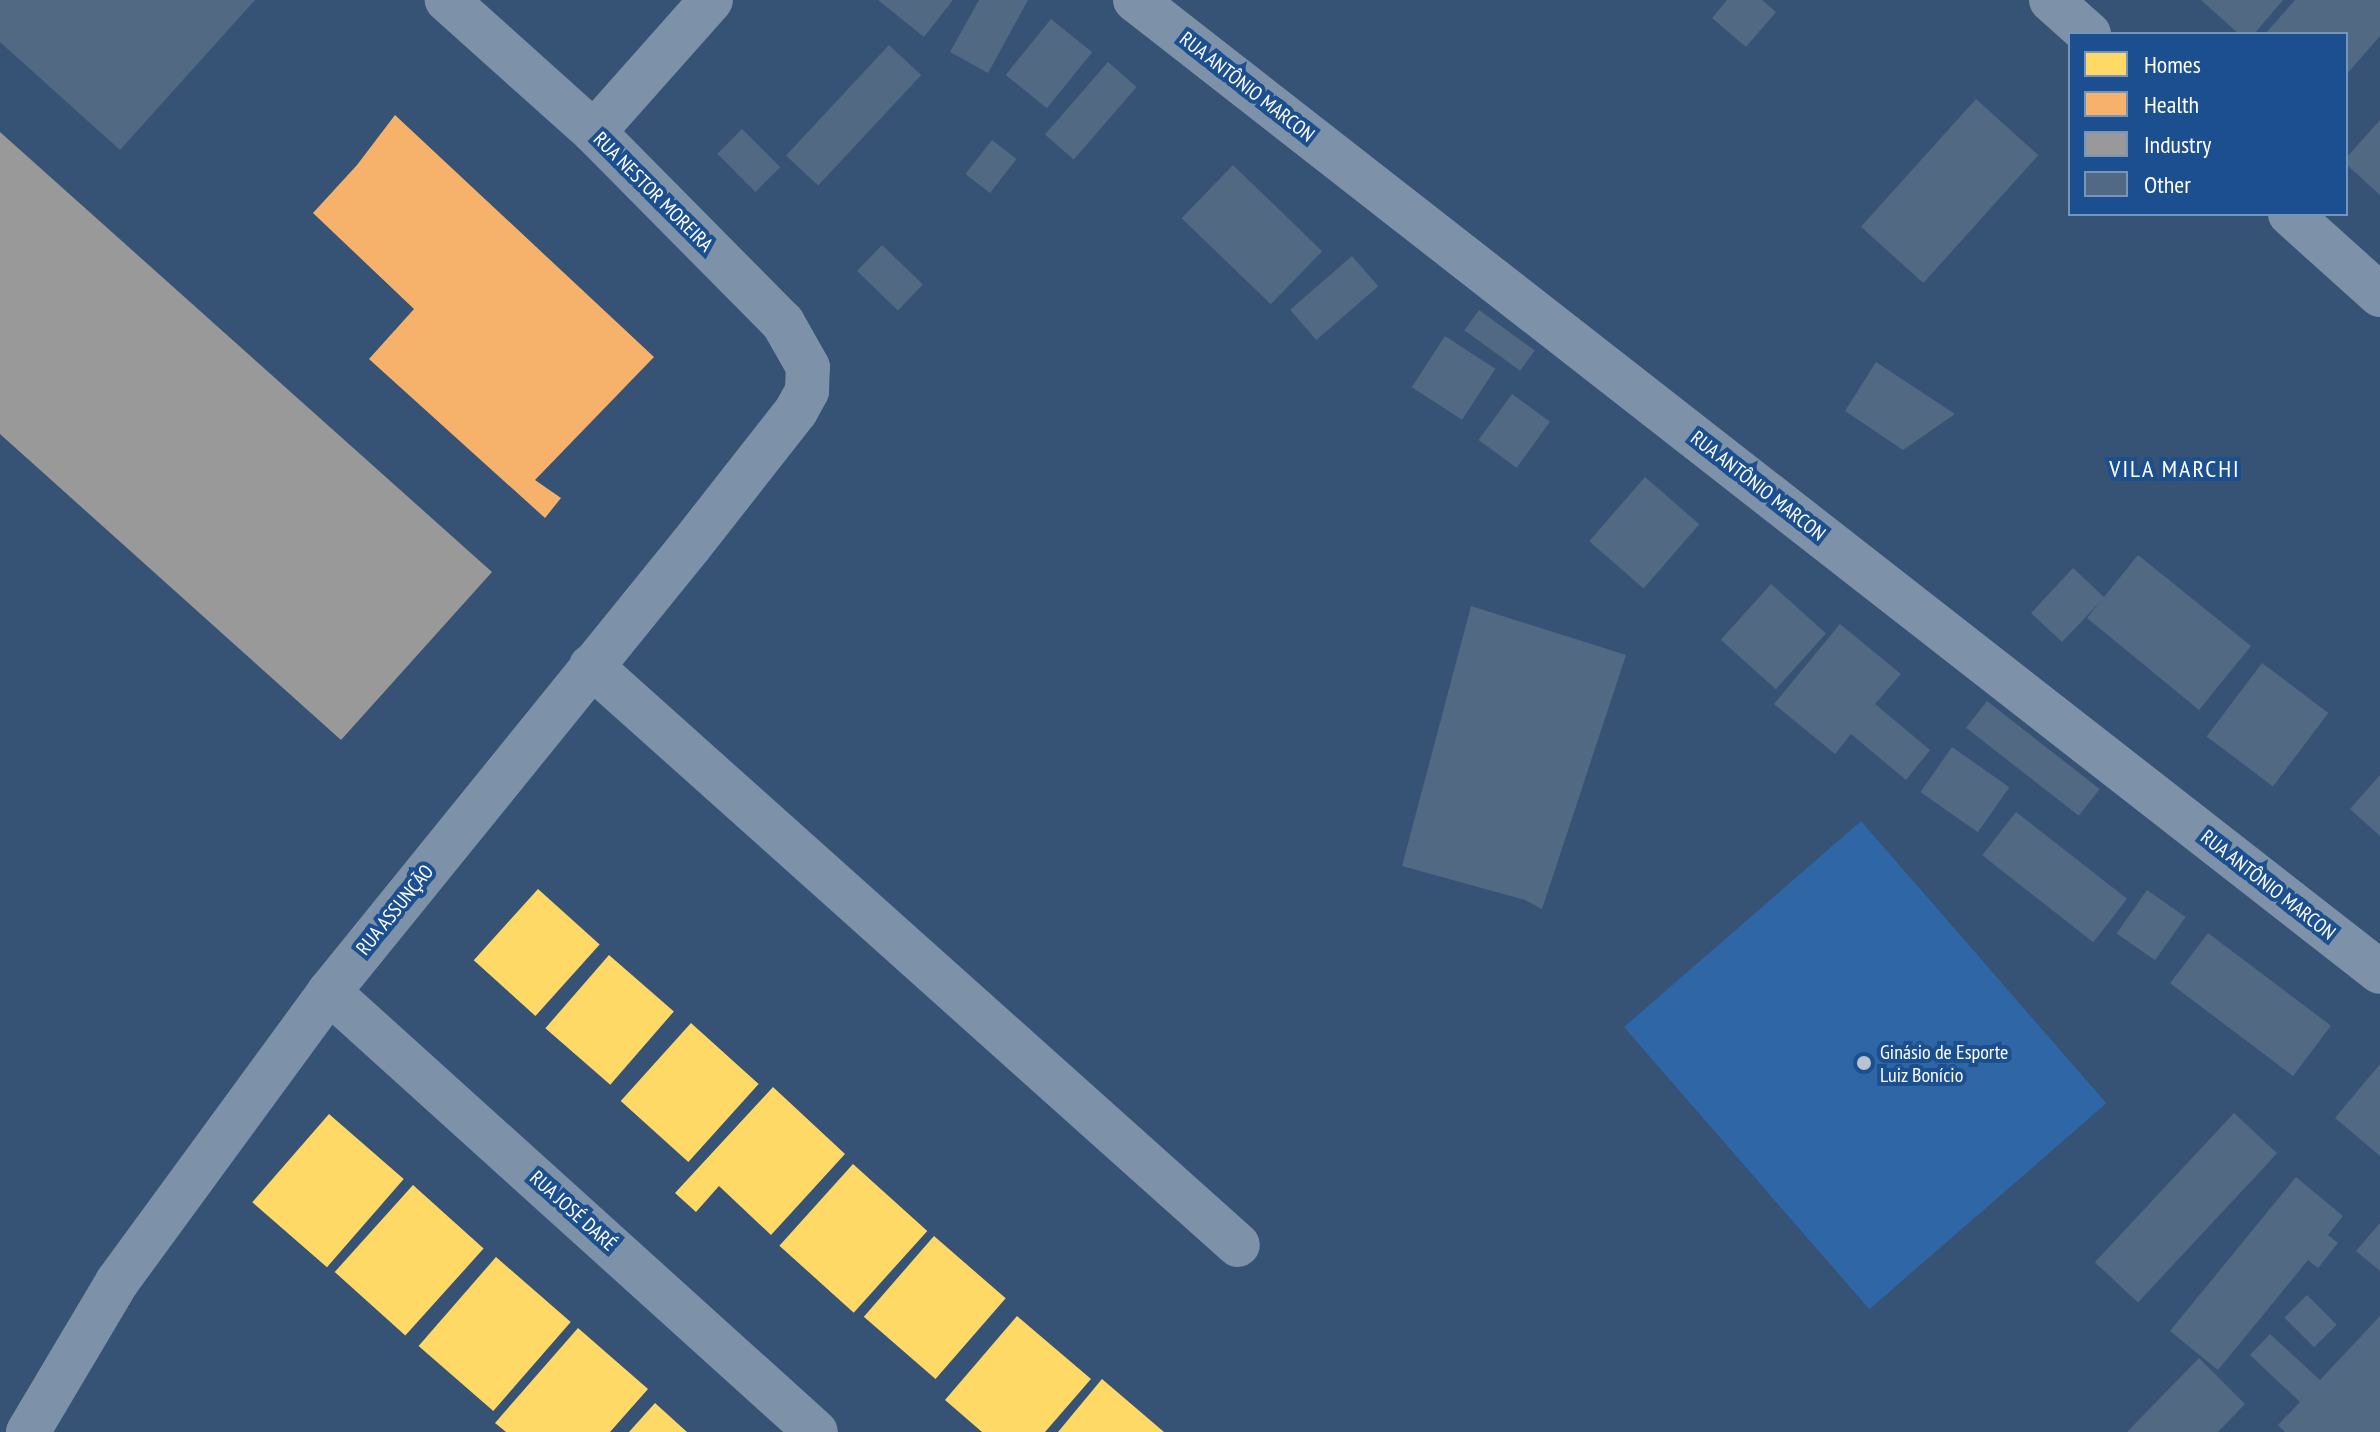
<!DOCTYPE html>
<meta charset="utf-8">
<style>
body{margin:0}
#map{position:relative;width:2380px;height:1432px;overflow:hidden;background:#365274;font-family:"PT Sans Narrow",sans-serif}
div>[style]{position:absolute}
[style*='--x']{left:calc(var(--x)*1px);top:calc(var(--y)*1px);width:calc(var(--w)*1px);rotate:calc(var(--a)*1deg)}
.green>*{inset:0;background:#2f66a5;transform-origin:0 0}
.homes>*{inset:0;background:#ffd966;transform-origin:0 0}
.health>*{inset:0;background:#f6b26b}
.industry>*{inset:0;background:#999}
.building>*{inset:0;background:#526984;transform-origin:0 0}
.minor>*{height:44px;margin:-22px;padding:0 22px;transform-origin:22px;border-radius:22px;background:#7d92a8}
.dots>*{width:22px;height:22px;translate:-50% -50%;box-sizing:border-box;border:4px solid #1b4f8f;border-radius:50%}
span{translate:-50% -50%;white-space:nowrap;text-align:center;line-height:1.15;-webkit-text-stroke:8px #1b4f8f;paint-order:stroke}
.street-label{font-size:20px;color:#fff}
.poi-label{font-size:20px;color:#fff}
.left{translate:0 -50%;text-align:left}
.quarter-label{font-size:24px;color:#fff;letter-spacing:2px}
.legend{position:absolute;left:2068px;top:32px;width:280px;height:184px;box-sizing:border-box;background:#1b4f8f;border:2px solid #7695bc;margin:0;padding:10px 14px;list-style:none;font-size:24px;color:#fff}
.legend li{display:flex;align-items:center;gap:16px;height:40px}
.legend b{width:40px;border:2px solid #7695bc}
</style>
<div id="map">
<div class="green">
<div style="left:1861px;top:821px;width:374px;height:314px;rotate:49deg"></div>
</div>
<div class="homes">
<div style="left:538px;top:889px;width:83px;height:96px;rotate:42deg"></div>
<div style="left:609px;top:955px;width:86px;height:97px;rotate:41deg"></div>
<div style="left:691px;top:1023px;width:91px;height:105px;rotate:42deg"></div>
<div style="clip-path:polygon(773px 1087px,845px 1154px,771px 1235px,719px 1186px,696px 1212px,675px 1193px)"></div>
<div style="left:329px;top:1114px;width:99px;height:117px;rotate:41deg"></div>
<div style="left:853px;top:1164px;width:100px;height:110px;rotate:42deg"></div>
<div style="left:413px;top:1185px;width:95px;height:117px;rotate:42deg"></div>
<div style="left:934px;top:1236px;width:95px;height:107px;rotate:41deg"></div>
<div style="left:496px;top:1257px;width:99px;height:118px;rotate:41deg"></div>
<div style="clip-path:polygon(1017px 1316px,1091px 1379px,1045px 1432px,982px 1432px,945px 1400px)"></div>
<div style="clip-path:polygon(578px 1328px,648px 1389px,610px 1432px,506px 1432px,495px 1423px)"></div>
<div style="clip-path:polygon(1102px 1379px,1164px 1432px,1058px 1432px)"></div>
<div style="clip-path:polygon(655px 1403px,687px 1432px,629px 1432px)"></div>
</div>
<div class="health">
<div style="clip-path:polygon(395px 115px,654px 357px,535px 480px,561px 498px,545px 518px,369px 359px,414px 309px,313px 213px,357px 165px)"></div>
</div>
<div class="industry">
<div style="clip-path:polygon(0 132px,492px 572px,341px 740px,0 434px)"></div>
</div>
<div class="building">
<div style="clip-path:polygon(0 0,255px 0,120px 150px,0 42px)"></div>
<div style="clip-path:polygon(878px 0,953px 0,924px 37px)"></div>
<div style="clip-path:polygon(979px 0,1028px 0,988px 73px,950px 52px)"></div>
<div style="clip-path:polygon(1727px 0,1762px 0,1776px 12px,1746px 47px,1712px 18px)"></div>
<div style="clip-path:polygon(2201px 0,2283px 0,2254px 34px,2239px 34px)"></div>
<div style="clip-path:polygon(2295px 0,2380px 0,2380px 36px,2346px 75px,2346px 34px,2265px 34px)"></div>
<div style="left:1051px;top:19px;width:53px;height:72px;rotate:39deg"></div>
<div style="left:889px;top:45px;width:44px;height:151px;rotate:43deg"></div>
<div style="left:1108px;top:62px;width:38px;height:96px;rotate:41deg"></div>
<div style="left:1976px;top:99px;width:84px;height:172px;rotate:42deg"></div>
<div style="clip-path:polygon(2380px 120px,2380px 195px,2346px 164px,2346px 158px)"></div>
<div style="left:742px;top:129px;width:54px;height:35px;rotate:45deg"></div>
<div style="left:992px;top:140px;width:31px;height:43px;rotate:38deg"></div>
<div style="left:1233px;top:165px;width:124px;height:74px;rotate:44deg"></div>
<div style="left:882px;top:245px;width:57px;height:36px;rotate:44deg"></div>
<div style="left:1352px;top:256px;width:40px;height:82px;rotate:49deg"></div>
<div style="left:1479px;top:310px;width:69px;height:25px;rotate:36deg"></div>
<div style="left:1445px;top:336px;width:60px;height:61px;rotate:33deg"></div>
<div style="clip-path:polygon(1876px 362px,1955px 414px,1903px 450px,1845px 411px)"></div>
<div style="left:1512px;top:394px;width:47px;height:57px;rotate:36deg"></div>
<div style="left:1645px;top:477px;width:72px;height:85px;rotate:41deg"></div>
<div style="clip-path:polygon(2138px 555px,2251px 646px,2199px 710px,2087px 618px,2101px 601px,2062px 642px,2031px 613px,2073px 568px,2104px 597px)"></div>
<div style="left:1771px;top:584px;width:74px;height:75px;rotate:42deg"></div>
<div style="clip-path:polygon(1471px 606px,1626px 655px,1542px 909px,1525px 900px,1402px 866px)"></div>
<div style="clip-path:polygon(1840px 624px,1901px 674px,1875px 704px,1930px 750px,1906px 780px,1851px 734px,1835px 754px,1774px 704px)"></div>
<div style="left:2262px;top:663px;width:83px;height:92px;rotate:37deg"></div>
<div style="left:1987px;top:701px;width:143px;height:34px;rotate:38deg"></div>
<div style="left:1952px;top:747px;width:70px;height:55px;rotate:35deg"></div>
<div style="clip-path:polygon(2380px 775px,2380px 836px,2350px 809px)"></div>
<div style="left:2016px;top:812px;width:141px;height:55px;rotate:38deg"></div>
<div style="left:2147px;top:890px;width:47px;height:53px;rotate:35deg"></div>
<div style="left:2208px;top:933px;width:154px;height:63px;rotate:37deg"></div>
<div style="clip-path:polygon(2380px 1064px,2380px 1156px,2335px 1118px)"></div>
<div style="left:2234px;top:1113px;width:59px;height:204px;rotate:43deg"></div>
<div style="clip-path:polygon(2296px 1177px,2343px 1216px,2328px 1235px,2338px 1243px,2318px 1268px,2308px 1260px,2218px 1370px,2170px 1331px)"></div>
<div style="clip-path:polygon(2380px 1223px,2380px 1271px,2356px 1251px)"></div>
<div style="left:2307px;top:1295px;width:42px;height:32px;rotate:45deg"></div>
<div style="clip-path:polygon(2380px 1316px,2380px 1432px,2285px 1432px,2278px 1425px,2300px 1402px,2250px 1355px,2270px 1334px,2320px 1380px)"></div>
<div style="clip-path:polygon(2199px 1358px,2245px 1404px,2218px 1432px,2127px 1432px)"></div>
</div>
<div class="minor">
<div style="--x:1135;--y:0;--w:1579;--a:37.98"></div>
<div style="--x:2051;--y:0;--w:51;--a:41.8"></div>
<div style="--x:594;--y:132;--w:176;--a:-48.4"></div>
<div style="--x:2290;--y:214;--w:121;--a:42"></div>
<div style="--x:591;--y:666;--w:868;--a:41.83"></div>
<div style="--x:329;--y:992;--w:656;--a:42.1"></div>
<div style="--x:28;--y:1432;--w:174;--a:-59.3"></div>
<div style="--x:117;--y:1282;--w:359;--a:-53.8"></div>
<div style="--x:329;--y:992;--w:575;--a:-51"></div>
<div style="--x:691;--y:545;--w:170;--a:-51.9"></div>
<div style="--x:796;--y:411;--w:23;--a:-61"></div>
<div style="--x:807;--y:391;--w:24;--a:-88"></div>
<div style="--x:808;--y:367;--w:51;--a:-119.6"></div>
<div style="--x:783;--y:323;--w:269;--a:-134.7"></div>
<div style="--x:594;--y:132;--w:198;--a:-138.1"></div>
</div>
<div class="dots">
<div style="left:1864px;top:1063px;background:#b9c2ce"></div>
</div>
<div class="street-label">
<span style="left:1247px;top:87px;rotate:38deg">RUA ANTÔNIO MARCON</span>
<span style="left:653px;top:192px;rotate:45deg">RUA NESTOR MOREIRA</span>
<span style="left:1758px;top:486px;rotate:38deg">RUA ANTÔNIO MARCON</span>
<span style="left:2268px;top:885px;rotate:38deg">RUA ANTÔNIO MARCON</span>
<span style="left:395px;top:910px;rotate:-51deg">RUA ASSUNÇÃO</span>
<span style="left:573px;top:1211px;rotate:42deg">RUA JOSÉ DARÉ</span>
</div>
<div class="poi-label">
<span class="left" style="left:1880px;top:1064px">Ginásio de Esporte<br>Luiz Bonício</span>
</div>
<div class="quarter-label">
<span style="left:2175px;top:469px">VILA MARCHI</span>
</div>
<ul class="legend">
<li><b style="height:22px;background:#ffd966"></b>Homes</li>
<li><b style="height:22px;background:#f6b26b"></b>Health</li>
<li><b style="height:22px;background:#999"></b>Industry</li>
<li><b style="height:22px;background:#526984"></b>Other</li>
</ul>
</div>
